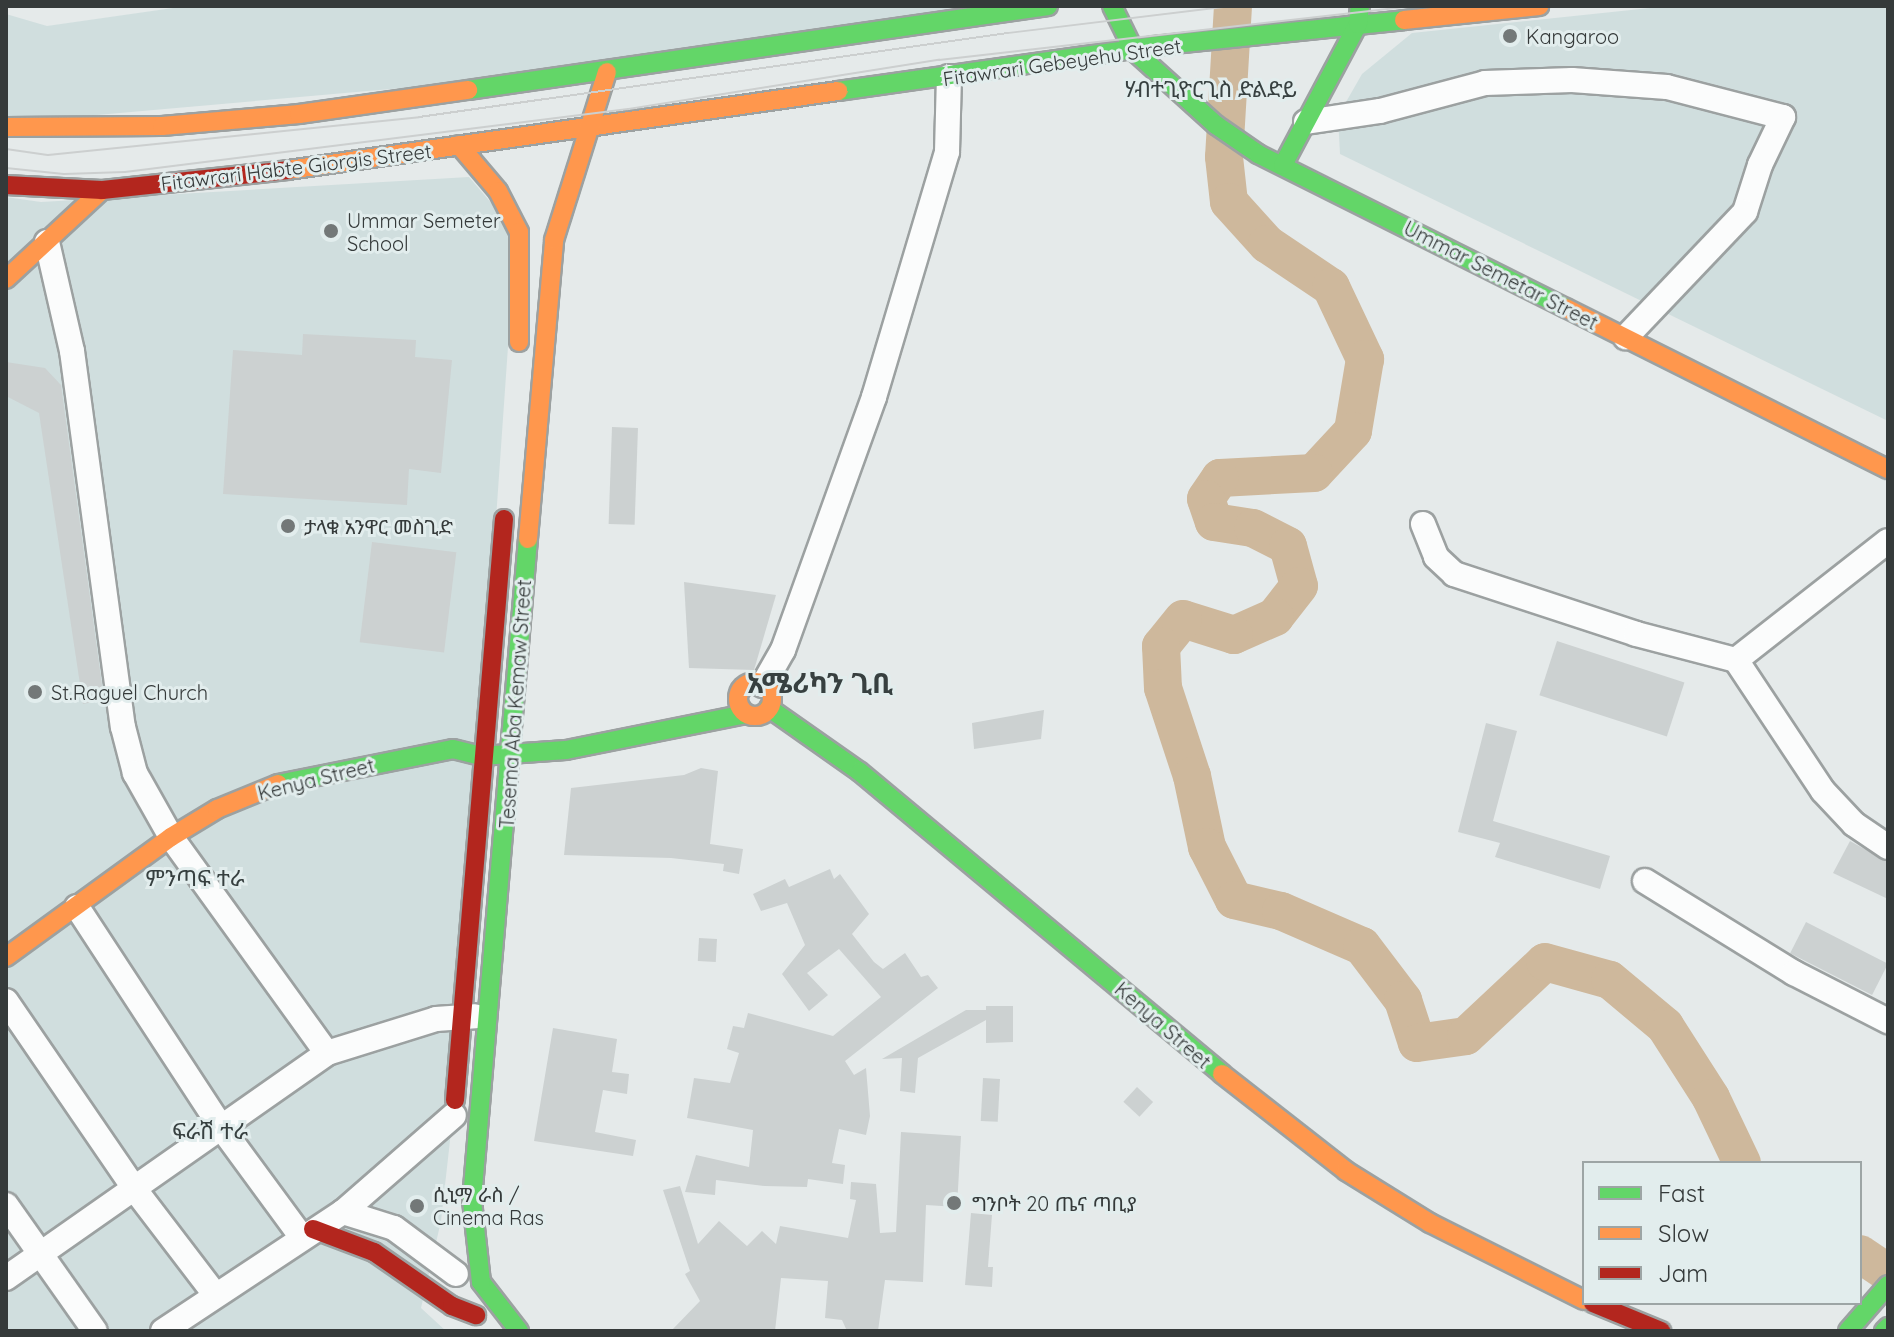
<!DOCTYPE html>
<meta charset="utf-8">
<style>
body{margin:0}
#map{position:relative;width:1894px;height:1337px;overflow:hidden;background:#e5eaea;font-family:Quicksand,"Noto Sans Ethiopic",sans-serif}
div>[style]{position:absolute}
[style*='--x']{left:calc(var(--x)*1px);top:calc(var(--y)*1px);width:calc(var(--w)*1px);rotate:calc(var(--a)*1deg)}
.built>*{inset:0;background:#d0dede}
.river>*{height:38px;margin:-19px;padding:0 19px;transform-origin:19px;border-radius:19px;background:#ceb89c}
.building>*{inset:0;background:#ccd1d1;transform-origin:0 0}
.roads{filter:drop-shadow(2px 0 #9ca1a1) drop-shadow(-2px 0 #9ca1a1) drop-shadow(0 2px #9ca1a1) drop-shadow(0 -2px #9ca1a1)}
.street>*{height:24px;margin:-12px;padding:0 12px;transform-origin:12px;border-radius:12px;background:#fbfcfc}
.fast>*{height:18px;margin:-9px;padding:0 9px;transform-origin:9px;border-radius:9px;background:#63d668}
.slow>*{height:18px;margin:-9px;padding:0 9px;transform-origin:9px;border-radius:9px;background:#ff974d}
.slow>.ring{margin:-9px;padding:0;box-sizing:content-box;background:none;border:18px solid #ff974d;border-radius:50%}
.jam>*{height:18px;margin:-9px;padding:0 9px;transform-origin:9px;border-radius:9px;background:#b3261e}
.tram>*{height:2px;margin:-1px;padding:0 1px;transform-origin:1px;border-radius:1px;background:#cccfcf}
.dots>*{width:22px;height:22px;translate:-50% -50%;box-sizing:border-box;border:4px solid #e2eded;border-radius:50%}
span{translate:-50% -50%;white-space:nowrap;text-align:center;line-height:1.15;-webkit-text-stroke:6px #e2eded;paint-order:stroke}
.poi-label{font-size:20px;color:#353a3a}
.left{translate:0 -50%;text-align:left}
.street-label{font-size:20px;color:#353a3a}
.neighbourhood-label{font-size:22px;color:#374040}
.district-label{font-size:28px;color:#374040;font-weight:700}
.frame{position:absolute;inset:0;border:8px solid #353a3a;pointer-events:none}
.legend{position:absolute;left:1582px;top:1161px;width:280px;height:144px;box-sizing:border-box;background:#e2eded;border:2px solid #9da5a5;margin:0;padding:10px 14px;list-style:none;font-size:24px;color:#353a3a}
.legend li{display:flex;align-items:center;gap:16px;height:40px}
.legend b{width:40px;border:2px solid #9da5a5}
</style>
<div id="map">
<div class="built">
<div style="clip-path:polygon(187px 6px,996px 6px,561px 74px,6px 123px,6px 14px,47px 26px)"></div>
<div style="clip-path:polygon(1669px 6px,1888px 6px,1888px 421px,1340px 154px,1338px 116px,1362px 74px,1412px 33px)"></div>
<div style="clip-path:polygon(469px 177px,516px 232px,457px 1078px,441px 1221px,421px 1308px,446px 1331px,6px 1331px,6px 197px,41px 202px)"></div>
</div>
<div class="river">
<div style="--x:1233;--y:6;--w:151;--a:93.4"></div>
<div style="--x:1224;--y:157;--w:45;--a:83.7"></div>
<div style="--x:1229;--y:202;--w:57;--a:47.9"></div>
<div style="--x:1267;--y:244;--w:77;--a:33.9"></div>
<div style="--x:1331;--y:287;--w:80;--a:64.7"></div>
<div style="--x:1365;--y:359;--w:73;--a:99.5"></div>
<div style="--x:1353;--y:431;--w:57;--a:132.9"></div>
<div style="--x:1314;--y:473;--w:94;--a:177"></div>
<div style="--x:1220;--y:478;--w:25;--a:124"></div>
<div style="--x:1206;--y:499;--w:24;--a:71"></div>
<div style="--x:1214;--y:522;--w:39;--a:9"></div>
<div style="--x:1253;--y:528;--w:39;--a:27"></div>
<div style="--x:1288;--y:546;--w:41;--a:74.6"></div>
<div style="--x:1299;--y:586;--w:39;--a:128"></div>
<div style="--x:1275;--y:617;--w:45;--a:156.3"></div>
<div style="--x:1234;--y:635;--w:53;--a:-162.6"></div>
<div style="--x:1183;--y:619;--w:35;--a:129"></div>
<div style="--x:1161;--y:646;--w:42;--a:87.3"></div>
<div style="--x:1163;--y:688;--w:93;--a:71.8"></div>
<div style="--x:1192;--y:776;--w:73;--a:78.1"></div>
<div style="--x:1207;--y:847;--w:59;--a:63"></div>
<div style="--x:1234;--y:900;--w:48;--a:13.2"></div>
<div style="--x:1281;--y:911;--w:88;--a:23.4"></div>
<div style="--x:1362;--y:946;--w:68;--a:52.8"></div>
<div style="--x:1403;--y:1000;--w:45;--a:72"></div>
<div style="--x:1417;--y:1043;--w:49;--a:-8.1"></div>
<div style="--x:1466;--y:1036;--w:108;--a:-43.1"></div>
<div style="--x:1545;--y:962;--w:67;--a:15.5"></div>
<div style="--x:1610;--y:980;--w:72;--a:39.9"></div>
<div style="--x:1665;--y:1026;--w:85;--a:57.4"></div>
<div style="--x:1711;--y:1098;--w:72;--a:64.5"></div>
<div style="--x:1860;--y:1254;--w:34;--a:34"></div>
</div>
<div class="building">
<div style="clip-path:polygon(303px 334px,416px 340px,415px 357px,452px 360px,441px 473px,409px 469px,407px 505px,223px 494px,233px 350px,302px 355px)"></div>
<div style="clip-path:polygon(6px 362px,45px 368px,61px 385px,104px 700px,83px 704px,39px 413px,6px 396px)"></div>
<div style="left:612px;top:427px;width:26px;height:97px;rotate:2deg"></div>
<div style="left:372px;top:542px;width:85px;height:101px;rotate:7deg"></div>
<div style="clip-path:polygon(684px 582px,776px 595px,754px 670px,689px 668px)"></div>
<div style="left:1557px;top:641px;width:134px;height:57px;rotate:18deg"></div>
<div style="clip-path:polygon(1044px 710px,1041px 739px,974px 749px,972px 723px)"></div>
<div style="clip-path:polygon(1486px 723px,1517px 731px,1493px 821px,1610px 856px,1600px 889px,1495px 857px,1500px 843px,1458px 832px)"></div>
<div style="clip-path:polygon(701px 768px,718px 771px,710px 844px,743px 849px,739px 874px,723px 871px,724px 864px,671px 858px,564px 855px,571px 788px,684px 775px)"></div>
<div style="clip-path:polygon(1850px 841px,1888px 862px,1888px 899px,1833px 873px)"></div>
<div style="clip-path:polygon(830px 869px,834px 879px,840px 874px,869px 914px,852px 934px,874px 962px,883px 969px,905px 953px,921px 977px,928px 975px,938px 988px,845px 1061px,854px 1075px,866px 1068px,870px 1116px,866px 1135px,839px 1129px,832px 1163px,845px 1165px,843px 1184px,808px 1179px,807px 1187px,765px 1186px,716px 1180px,715px 1195px,685px 1192px,696px 1155px,749px 1167px,753px 1130px,687px 1118px,694px 1078px,730px 1083px,739px 1053px,727px 1049px,733px 1026px,744px 1028px,748px 1013px,833px 1036px,881px 997px,839px 949px,807px 973px,828px 995px,809px 1011px,782px 974px,805px 945px,787px 903px,761px 911px,753px 894px,785px 879px,789px 887px)"></div>
<div style="left:1806px;top:922px;width:92px;height:35px;rotate:27deg"></div>
<div style="left:699px;top:938px;width:18px;height:23px;rotate:3deg"></div>
<div style="clip-path:polygon(986px 1006px,1013px 1006px,1013px 1042px,986px 1043px,986px 1020px,918px 1058px,915px 1093px,900px 1091px,902px 1058px,882px 1059px,966px 1010px,986px 1010px)"></div>
<div style="clip-path:polygon(553px 1028px,617px 1039px,612px 1072px,629px 1074px,627px 1094px,603px 1090px,595px 1132px,636px 1140px,633px 1156px,534px 1141px)"></div>
<div style="left:983px;top:1078px;width:17px;height:43px;rotate:3deg"></div>
<div style="left:1137px;top:1087px;width:22px;height:20px;rotate:43deg"></div>
<div style="clip-path:polygon(901px 1132px,961px 1136px,957px 1207px,926px 1205px,923px 1282px,885px 1280px,878px 1331px,847px 1331px,842px 1320px,825px 1318px,828px 1281px,781px 1278px,775px 1331px,671px 1331px,700px 1301px,685px 1274px,690px 1271px,663px 1190px,680px 1186px,698px 1244px,719px 1221px,747px 1246px,762px 1231px,776px 1244px,780px 1226px,848px 1238px,856px 1200px,850px 1199px,851px 1182px,876px 1184px,880px 1233px,896px 1232px)"></div>
<div style="clip-path:polygon(971px 1213px,992px 1215px,988px 1267px,993px 1267px,992px 1287px,965px 1285px)"></div>
</div>
<div class="roads">
<div class="street">
<div style="--x:1306;--y:122;--w:75;--a:-8.5"></div>
<div style="--x:1380;--y:111;--w:109;--a:-14.9"></div>
<div style="--x:1485;--y:83;--w:87;--a:-2"></div>
<div style="--x:1572;--y:80;--w:95;--a:4.2"></div>
<div style="--x:1667;--y:87;--w:120;--a:14.5"></div>
<div style="--x:1783;--y:117;--w:53;--a:115.6"></div>
<div style="--x:1760;--y:165;--w:49;--a:107.7"></div>
<div style="--x:1745;--y:212;--w:173;--a:133.6"></div>
<div style="--x:47;--y:242;--w:112;--a:77.1"></div>
<div style="--x:72;--y:351;--w:379;--a:82.3"></div>
<div style="--x:123;--y:727;--w:48;--a:75.4"></div>
<div style="--x:135;--y:773;--w:73;--a:60.6"></div>
<div style="--x:171;--y:837;--w:266;--a:54.2"></div>
<div style="--x:1423;--y:524;--w:35;--a:68"></div>
<div style="--x:1436;--y:557;--w:25;--a:43"></div>
<div style="--x:1454;--y:574;--w:192;--a:18.2"></div>
<div style="--x:1636;--y:634;--w:103;--a:14.6"></div>
<div style="--x:1736;--y:660;--w:157;--a:56.4"></div>
<div style="--x:1823;--y:791;--w:45;--a:46.8"></div>
<div style="--x:1854;--y:824;--w:41;--a:34.1"></div>
<div style="--x:1736;--y:660;--w:193;--a:-38.1"></div>
<div style="--x:763;--y:685;--w:40;--a:-60.3"></div>
<div style="--x:783;--y:650;--w:269;--a:-70.2"></div>
<div style="--x:874;--y:397;--w:256;--a:-73.4"></div>
<div style="--x:947;--y:152;--w:75;--a:-88.5"></div>
<div style="--x:1645;--y:881;--w:175;--a:31.7"></div>
<div style="--x:1794;--y:973;--w:106;--a:27.1"></div>
<div style="--x:77;--y:907;--w:267;--a:56.8"></div>
<div style="--x:223;--y:1130;--w:132;--a:53.7"></div>
<div style="--x:6;--y:1001;--w:230;--a:55.6"></div>
<div style="--x:136;--y:1191;--w:128;--a:52.6"></div>
<div style="--x:6;--y:1205;--w:154;--a:54.8"></div>
<div style="--x:343;--y:1212;--w:53;--a:17.4"></div>
<div style="--x:394;--y:1228;--w:77;--a:36.6"></div>
<div style="--x:6;--y:1278;--w:392;--a:-35"></div>
<div style="--x:327;--y:1053;--w:114;--a:-17.3"></div>
<div style="--x:436;--y:1019;--w:39;--a:-4"></div>
<div style="--x:163;--y:1331;--w:216;--a:-33.5"></div>
<div style="--x:343;--y:1212;--w:147;--a:-41.1"></div>
</div>
<div class="fast">
<div style="--x:1112;--y:6;--w:50;--a:63.9"></div>
<div style="--x:1134;--y:51;--w:110;--a:42.1"></div>
<div style="--x:1216;--y:125;--w:51;--a:34.6"></div>
<div style="--x:1258;--y:154;--w:344;--a:26.6"></div>
<div style="--x:468;--y:90;--w:586;--a:-8.24"></div>
<div style="--x:838;--y:91;--w:319;--a:-8.1"></div>
<div style="--x:1154;--y:46;--w:251;--a:-5.9"></div>
<div style="--x:1283;--y:165;--w:160;--a:-62"></div>
<div style="--x:1358;--y:24;--w:18;--a:-84"></div>
<div style="--x:769;--y:708;--w:111;--a:35.1"></div>
<div style="--x:860;--y:772;--w:471;--a:39.8"></div>
<div style="--x:278;--y:784;--w:178;--a:-11.3"></div>
<div style="--x:453;--y:749;--w:29;--a:14"></div>
<div style="--x:481;--y:756;--w:85;--a:-4"></div>
<div style="--x:566;--y:750;--w:184;--a:-11.3"></div>
<div style="--x:519;--y:1331;--w:62;--a:-127.8"></div>
<div style="--x:481;--y:1282;--w:82;--a:-96.3"></div>
<div style="--x:472;--y:1200;--w:663;--a:-85.16"></div>
<div style="--x:1848;--y:1331;--w:61;--a:-49"></div>
<div style="--x:1884;--y:1331;--w:6;--a:-45"></div>
</div>
<div class="slow">
<div style="--x:1404;--y:20;--w:136;--a:-5.9"></div>
<div style="--x:6;--y:127;--w:156;--a:-0.4"></div>
<div style="--x:162;--y:126;--w:138;--a:-5"></div>
<div style="--x:299;--y:114;--w:171;--a:-8.1"></div>
<div style="--x:459;--y:145;--w:60;--a:49.7"></div>
<div style="--x:498;--y:191;--w:46;--a:62.9"></div>
<div style="--x:519;--y:232;--w:110;--a:90"></div>
<div style="--x:288;--y:170;--w:556;--a:-8.17"></div>
<div style="--x:6;--y:279;--w:131;--a:-42.8"></div>
<div style="--x:1566;--y:308;--w:360;--a:26.6"></div>
<div style="--x:528;--y:539;--w:300;--a:-85"></div>
<div style="--x:554;--y:240;--w:176;--a:-72.5"></div>
<div class="ring" style="left:738px;top:682px;width:16px;height:16px"></div>
<div style="--x:6;--y:957;--w:204;--a:-36"></div>
<div style="--x:171;--y:837;--w:54;--a:-31.3"></div>
<div style="--x:217;--y:809;--w:66;--a:-22.3"></div>
<div style="--x:1222;--y:1074;--w:157;--a:38"></div>
<div style="--x:1346;--y:1171;--w:99;--a:31.8"></div>
<div style="--x:1430;--y:1223;--w:172;--a:26.6"></div>
</div>
<div class="jam">
<div style="--x:6;--y:185;--w:96;--a:3"></div>
<div style="--x:102;--y:190;--w:187;--a:-6.1"></div>
<div style="--x:455;--y:1100;--w:583;--a:-85.18"></div>
<div style="--x:313;--y:1229;--w:65;--a:20.7"></div>
<div style="--x:374;--y:1252;--w:95;--a:34.7"></div>
<div style="--x:452;--y:1306;--w:26;--a:21"></div>
<div style="--x:1593;--y:1303;--w:74;--a:22.4"></div>
</div>
</div>
<div class="tram">
<div style="--x:6;--y:149;--w:42;--a:8.1"></div>
<div style="--x:48;--y:155;--w:373;--a:-5.8"></div>
<div style="--x:419;--y:117;--w:595;--a:-8.12"></div>
<div style="--x:1008;--y:33;--w:226;--a:-6.9"></div>
<div style="--x:6;--y:168;--w:58;--a:5.9"></div>
<div style="--x:64;--y:174;--w:61;--a:-1.9"></div>
<div style="--x:125;--y:172;--w:507;--a:-7.14"></div>
<div style="--x:628;--y:109;--w:315;--a:-9"></div>
<div style="--x:939;--y:60;--w:480;--a:-6.5"></div>
</div>
<div class="dots">
<div style="left:1510px;top:36px;background:#737878"></div>
<div style="left:331px;top:231px;background:#737878"></div>
<div style="left:288px;top:526px;background:#737878"></div>
<div style="left:35px;top:692px;background:#737878"></div>
<div style="left:954px;top:1203px;background:#737878"></div>
<div style="left:417px;top:1206px;background:#737878"></div>
</div>
<div class="poi-label">
<span class="left" style="left:1526px;top:36px">Kangaroo</span>
<span class="left" style="left:347px;top:232px">Ummar Semeter<br>School</span>
<span class="left" style="left:304px;top:526px">ታላቁ አንዋር መስጊድ</span>
<span class="left" style="left:51px;top:692px">St.Raguel Church</span>
<span class="left" style="left:433px;top:1206px">ሲኒማ ራስ /<br>Cinema Ras</span>
<span class="left" style="left:972px;top:1203px">ግንቦት 20 ጤና ጣቢያ</span>
</div>
<div class="street-label">
<span style="left:1062px;top:62px;rotate:-8deg">Fitawrari Gebeyehu Street</span>
<span style="left:296px;top:167px;rotate:-7deg">Fitawrari Habte Giorgis Street</span>
<span style="left:1501px;top:275px;rotate:27deg">Ummar Semetar Street</span>
<span style="left:515px;top:704px;rotate:-86deg">Tesema Aba Kemaw Street</span>
<span style="left:316px;top:779px;rotate:-14deg">Kenya Street</span>
<span style="left:1163px;top:1025px;rotate:41deg">Kenya Street</span>
</div>
<div class="neighbourhood-label">
<span style="left:1211px;top:90px">ሃብተጊዮርጊስ ድልድይ</span>
<span style="left:195px;top:879px">ምንጣፍ ተራ</span>
<span style="left:210px;top:1132px">ፍራሽ ተራ</span>
</div>
<div class="district-label">
<span style="left:820px;top:683px">አሜሪካን ጊቢ</span>
</div>
<div class="frame"></div>
<ul class="legend">
<li><b style="height:10px;background:#63d668"></b>Fast</li>
<li><b style="height:10px;background:#ff974d"></b>Slow</li>
<li><b style="height:10px;background:#b3261e"></b>Jam</li>
</ul>
</div>
